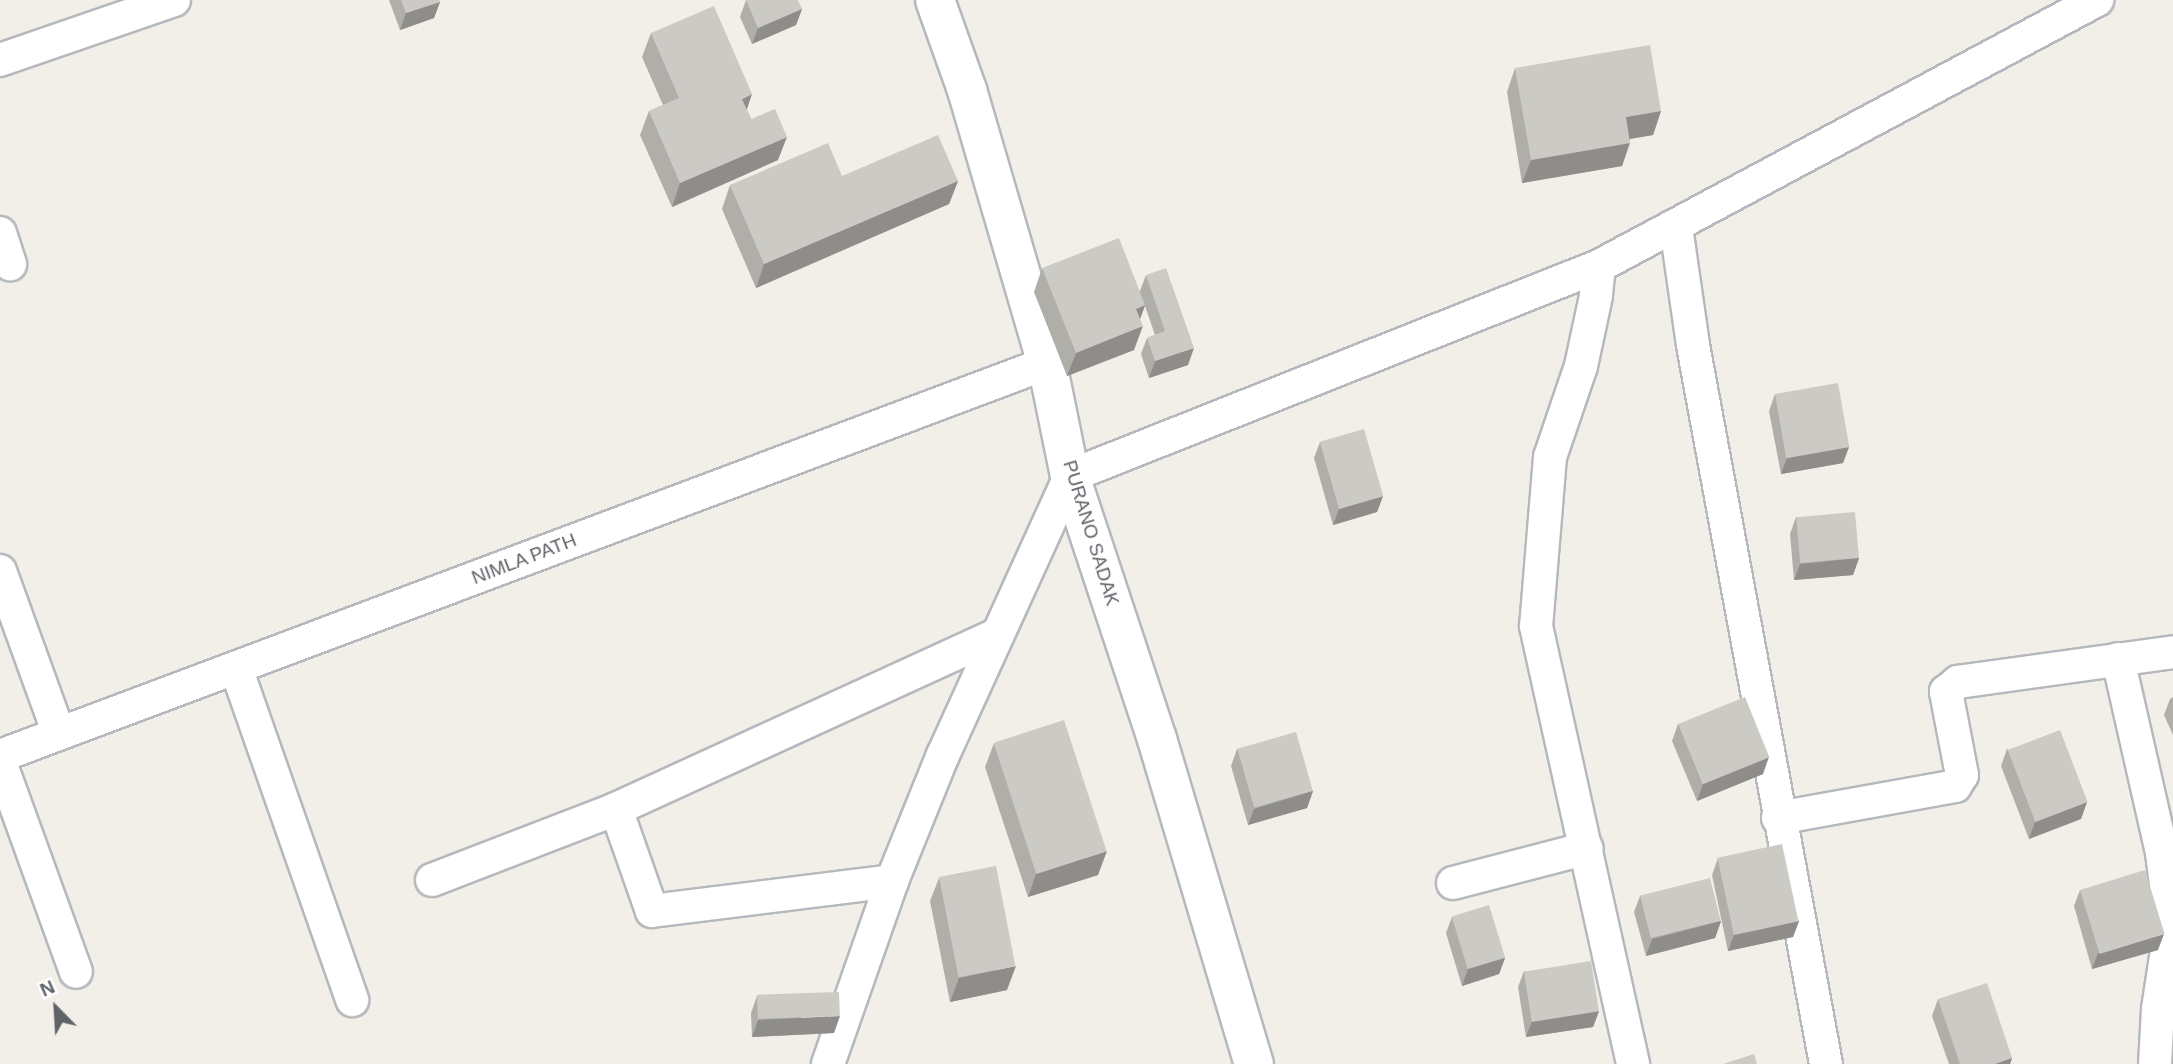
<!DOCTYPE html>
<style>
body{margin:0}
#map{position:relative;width:2173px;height:1064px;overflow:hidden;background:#f1efe8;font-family:Helvetica,sans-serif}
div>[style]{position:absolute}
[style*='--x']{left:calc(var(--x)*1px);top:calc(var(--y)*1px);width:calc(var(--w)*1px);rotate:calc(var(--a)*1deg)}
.roads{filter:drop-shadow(2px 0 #b5b8bc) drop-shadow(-2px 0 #b5b8bc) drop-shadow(0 2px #b5b8bc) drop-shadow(0 -2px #b5b8bc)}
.minor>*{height:32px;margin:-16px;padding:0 16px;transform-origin:16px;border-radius:16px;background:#fff}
.secondary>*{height:38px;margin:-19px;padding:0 19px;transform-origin:19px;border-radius:19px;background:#fff}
.wall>*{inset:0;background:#afaea9}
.shaded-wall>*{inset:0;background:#8f8d8a}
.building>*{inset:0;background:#cccac5;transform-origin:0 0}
span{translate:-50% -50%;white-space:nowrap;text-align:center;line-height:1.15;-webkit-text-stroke:6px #fff;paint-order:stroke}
.street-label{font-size:19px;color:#5f6368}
.north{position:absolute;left:21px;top:973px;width:70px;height:70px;-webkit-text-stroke:5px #fff;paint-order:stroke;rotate:336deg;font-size:19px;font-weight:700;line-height:28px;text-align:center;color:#5f6368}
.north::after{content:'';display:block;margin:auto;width:24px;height:32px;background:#5f6368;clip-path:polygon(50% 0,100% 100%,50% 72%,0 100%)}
</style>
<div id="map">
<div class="roads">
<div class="minor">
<div style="--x:0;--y:60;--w:184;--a:-19"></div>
<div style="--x:1676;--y:227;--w:119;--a:81.8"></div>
<div style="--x:1693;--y:345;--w:731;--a:79.52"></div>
<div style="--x:0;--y:233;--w:33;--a:72"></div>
<div style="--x:1599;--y:266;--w:30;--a:96"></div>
<div style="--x:1596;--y:296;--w:72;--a:102.1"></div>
<div style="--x:1581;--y:366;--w:96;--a:108.8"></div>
<div style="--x:1550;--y:457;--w:170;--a:94.7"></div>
<div style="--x:1536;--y:626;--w:449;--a:77.5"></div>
<div style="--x:0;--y:571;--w:173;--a:70.1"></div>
<div style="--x:2118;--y:659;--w:199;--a:77.2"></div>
<div style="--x:2162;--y:853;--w:72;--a:82.8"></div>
<div style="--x:2171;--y:924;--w:86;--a:98.7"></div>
<div style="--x:2158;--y:1009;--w:55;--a:93.1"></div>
<div style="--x:236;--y:668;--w:352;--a:70.7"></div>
<div style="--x:0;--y:756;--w:1118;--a:-20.57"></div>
<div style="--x:0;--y:762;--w:223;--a:70.1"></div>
<div style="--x:616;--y:809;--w:108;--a:70.6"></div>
<div style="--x:652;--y:911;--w:242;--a:-7.1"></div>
<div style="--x:1778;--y:818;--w:180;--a:-10.2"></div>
<div style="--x:1955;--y:786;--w:13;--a:-58"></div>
<div style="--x:1962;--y:775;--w:85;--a:-100.9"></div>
<div style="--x:1946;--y:692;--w:16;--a:-40"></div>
<div style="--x:1958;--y:682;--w:217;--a:-7.9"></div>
<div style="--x:432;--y:880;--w:197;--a:-21.1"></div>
<div style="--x:616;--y:809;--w:418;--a:-24.6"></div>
<div style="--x:1453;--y:883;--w:138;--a:-14.6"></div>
<div style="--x:828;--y:1064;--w:194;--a:-70.7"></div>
<div style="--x:892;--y:881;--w:136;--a:-68"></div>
<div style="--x:943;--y:755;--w:307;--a:-65.5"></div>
<div style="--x:1070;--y:476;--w:569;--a:-21.65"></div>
<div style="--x:1599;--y:266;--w:565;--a:-28.11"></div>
</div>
<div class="secondary">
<div style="--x:935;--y:0;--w:96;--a:70.4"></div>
<div style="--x:967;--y:90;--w:284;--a:73.7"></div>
<div style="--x:1047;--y:363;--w:115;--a:78.5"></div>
<div style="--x:1070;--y:476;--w:277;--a:71.7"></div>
<div style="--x:1157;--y:739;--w:339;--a:73.4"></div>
</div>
</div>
<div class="wall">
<div style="clip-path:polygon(389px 0,439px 0,440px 2px,434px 18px,400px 30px)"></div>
<div style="clip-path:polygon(746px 0,802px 9px,796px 25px,752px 44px,740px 17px)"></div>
<div style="clip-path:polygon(651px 33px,747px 110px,751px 119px,778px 160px,672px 207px,640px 135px,649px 111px,663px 105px,642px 57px)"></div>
<div style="clip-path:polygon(1515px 68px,1661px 111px,1653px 135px,1630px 139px,1622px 166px,1522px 183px,1507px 92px)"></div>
<div style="clip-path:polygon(842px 176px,958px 181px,949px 204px,756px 288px,722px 209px,730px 185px)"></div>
<div style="clip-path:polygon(1042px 268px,1140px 291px,1146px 275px,1188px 365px,1149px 378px,1141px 354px,1147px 338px,1155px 335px,1145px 306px,1140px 319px,1134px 350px,1067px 376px,1034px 292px)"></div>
<div style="clip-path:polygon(1775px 394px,1849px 447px,1843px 463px,1781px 474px,1769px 411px)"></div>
<div style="clip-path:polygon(1320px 442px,1383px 496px,1377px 512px,1333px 525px,1314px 458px)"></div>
<div style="clip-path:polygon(1796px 517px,1859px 558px,1853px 575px,1794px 580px,1790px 534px)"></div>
<div style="clip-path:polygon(2173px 697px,2173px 735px,2164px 715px,2170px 699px)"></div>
<div style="clip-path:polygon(1678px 724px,1763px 774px,1697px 801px,1672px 741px)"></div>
<div style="clip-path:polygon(994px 743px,1098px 875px,1028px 897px,985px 767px)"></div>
<div style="clip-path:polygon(1237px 749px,1313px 791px,1307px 808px,1248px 825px,1231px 766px)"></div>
<div style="clip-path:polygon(2007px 749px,2087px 802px,2081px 819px,2029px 839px,2001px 766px)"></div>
<div style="clip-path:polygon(1718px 858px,1799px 921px,1793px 937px,1728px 951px,1712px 875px)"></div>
<div style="clip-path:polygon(939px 878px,1007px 990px,950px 1002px,930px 901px)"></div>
<div style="clip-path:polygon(2080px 890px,2158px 950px,2092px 969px,2074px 906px)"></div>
<div style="clip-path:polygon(1640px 896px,1721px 921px,1715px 938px,1646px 956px,1634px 912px)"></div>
<div style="clip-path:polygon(1452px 917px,1505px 958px,1499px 974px,1462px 986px,1446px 933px)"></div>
<div style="clip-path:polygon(1524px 971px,1599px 1011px,1593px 1027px,1526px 1037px,1518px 987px)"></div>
<div style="clip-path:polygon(757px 996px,834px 1033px,752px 1037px,751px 1013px)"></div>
<div style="clip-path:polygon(1938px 999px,2012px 1058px,2010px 1064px,1949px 1064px,1932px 1016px)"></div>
</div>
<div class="shaded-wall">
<div style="clip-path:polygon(440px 2px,434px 18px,400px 30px,406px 13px)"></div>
<div style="clip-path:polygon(802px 9px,796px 25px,752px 44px,758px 28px)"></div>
<div style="clip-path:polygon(752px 94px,744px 118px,742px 99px)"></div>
<div style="clip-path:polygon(1661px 111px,1653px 135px,1617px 141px,1626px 117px)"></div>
<div style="clip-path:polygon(787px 137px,778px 160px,672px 207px,680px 183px)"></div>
<div style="clip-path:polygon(1630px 143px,1622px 166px,1522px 183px,1531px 160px)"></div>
<div style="clip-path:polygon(958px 181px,949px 204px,756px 288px,764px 264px)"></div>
<div style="clip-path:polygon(1145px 305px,1137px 328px,1143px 326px,1134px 350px,1067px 376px,1076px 353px,1136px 309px)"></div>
<div style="clip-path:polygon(1194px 348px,1188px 365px,1149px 378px,1155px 361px)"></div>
<div style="clip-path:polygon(1849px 447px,1843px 463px,1781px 474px,1787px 458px)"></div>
<div style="clip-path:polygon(1383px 496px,1377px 512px,1333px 525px,1339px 509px)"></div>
<div style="clip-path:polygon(1859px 558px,1853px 575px,1794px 580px,1800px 564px)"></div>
<div style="clip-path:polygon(1769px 757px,1763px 774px,1697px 801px,1703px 784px)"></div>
<div style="clip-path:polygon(1313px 791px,1307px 808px,1248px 825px,1254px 809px)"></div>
<div style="clip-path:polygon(2087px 802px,2081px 819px,2029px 839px,2035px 822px)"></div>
<div style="clip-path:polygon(1107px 851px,1098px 875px,1028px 897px,1036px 874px)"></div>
<div style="clip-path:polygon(1721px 921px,1715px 938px,1646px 956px,1652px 939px)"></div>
<div style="clip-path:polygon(1799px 921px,1793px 937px,1728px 951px,1734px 935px)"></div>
<div style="clip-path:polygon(2164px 934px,2158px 950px,2092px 969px,2098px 953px)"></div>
<div style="clip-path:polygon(1505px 958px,1499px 974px,1462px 986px,1468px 969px)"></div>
<div style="clip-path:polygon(1016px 966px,1007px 990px,950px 1002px,959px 978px)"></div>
<div style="clip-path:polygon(1599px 1011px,1593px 1027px,1526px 1037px,1532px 1021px)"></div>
<div style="clip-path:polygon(840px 1016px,834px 1033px,752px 1037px,758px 1020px)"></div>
<div style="clip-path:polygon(2012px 1058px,2010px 1064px,1995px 1064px)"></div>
</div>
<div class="building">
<div style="clip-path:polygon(401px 0,439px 0,440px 2px,406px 13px)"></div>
<div style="clip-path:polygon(746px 0,798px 0,802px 9px,758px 28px)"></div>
<div style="clip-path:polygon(714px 6px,752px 94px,742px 99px,751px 119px,775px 109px,787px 137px,680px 183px,649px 111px,679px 98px,651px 33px)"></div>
<div style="clip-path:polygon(1650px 45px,1661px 111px,1626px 117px,1630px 143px,1531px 160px,1515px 68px)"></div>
<div style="clip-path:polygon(938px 135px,958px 181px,764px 264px,730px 185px,828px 143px,842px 176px)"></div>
<div style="clip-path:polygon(1119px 238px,1145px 305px,1136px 309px,1143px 326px,1076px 353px,1042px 268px)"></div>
<div style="clip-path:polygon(1166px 268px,1194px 348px,1155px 361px,1147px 338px,1165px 331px,1146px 275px)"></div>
<div style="left:1838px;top:383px;width:65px;height:64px;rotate:80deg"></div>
<div style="left:1364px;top:429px;width:70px;height:46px;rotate:74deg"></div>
<div style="left:1855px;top:512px;width:46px;height:59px;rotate:85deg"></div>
<div style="left:1745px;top:697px;width:65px;height:72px;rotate:68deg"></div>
<div style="left:1064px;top:720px;width:138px;height:74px;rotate:72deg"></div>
<div style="left:2060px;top:730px;width:77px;height:56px;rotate:69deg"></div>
<div style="left:1296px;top:732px;width:61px;height:61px;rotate:74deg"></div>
<div style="left:1782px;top:844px;width:79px;height:66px;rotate:78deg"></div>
<div style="left:996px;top:866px;width:102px;height:58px;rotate:79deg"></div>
<div style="left:2145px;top:870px;width:67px;height:68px;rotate:73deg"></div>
<div style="left:1710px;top:878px;width:44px;height:72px;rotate:76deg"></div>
<div style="left:1489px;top:905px;width:55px;height:39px;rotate:73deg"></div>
<div style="left:1591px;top:961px;width:51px;height:68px;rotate:81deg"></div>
<div style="clip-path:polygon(1987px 983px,2012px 1058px,1995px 1064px,1960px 1064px,1938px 999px)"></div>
<div style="left:839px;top:992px;width:24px;height:82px;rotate:88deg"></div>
<div style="clip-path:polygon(1754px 1054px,1757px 1064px,1723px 1064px)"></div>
</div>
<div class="street-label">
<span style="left:1091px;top:533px;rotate:73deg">PURANO SADAK</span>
<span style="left:524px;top:559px;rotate:-21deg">NIMLA PATH</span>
</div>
<div class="north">N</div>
</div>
